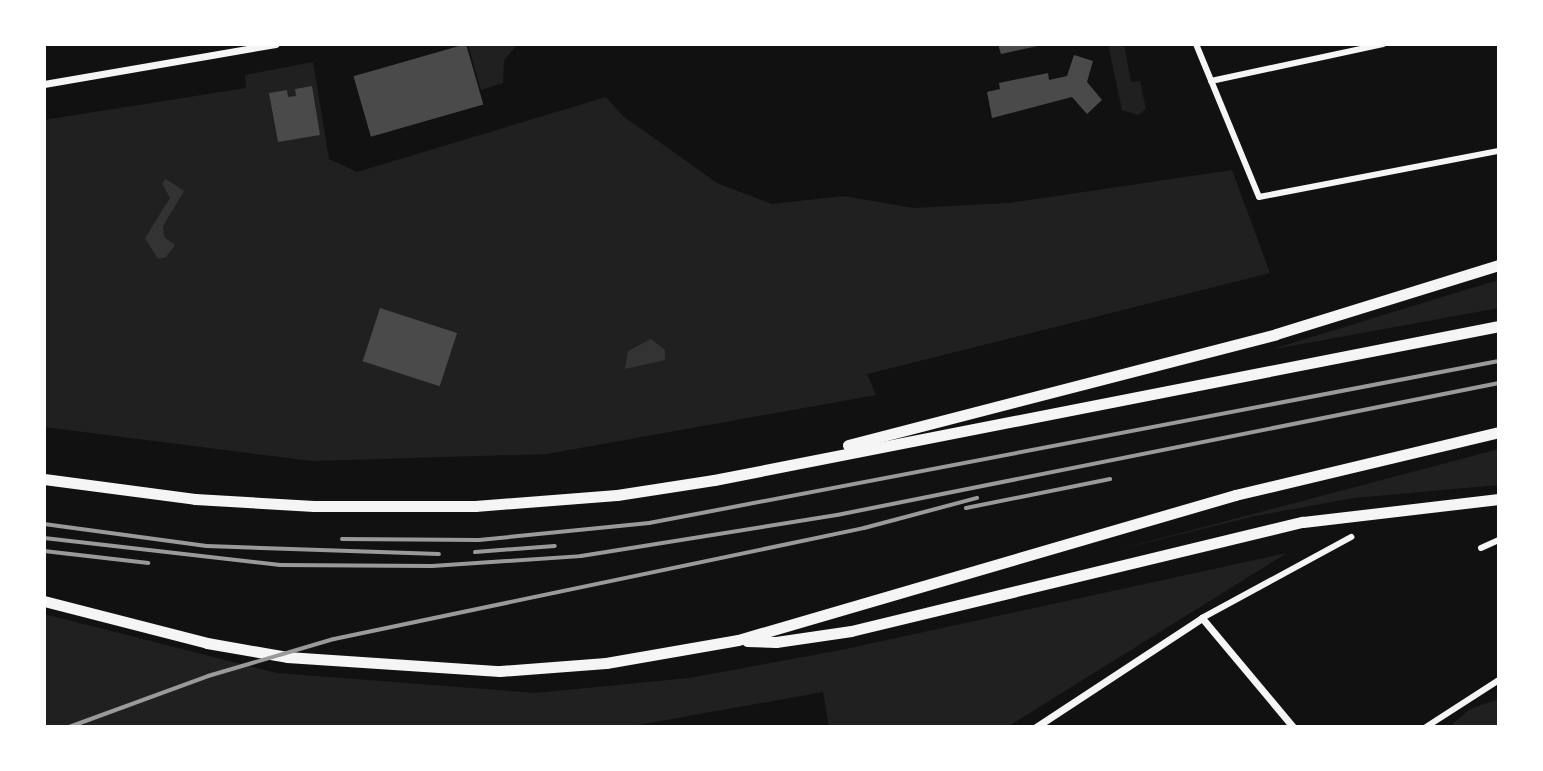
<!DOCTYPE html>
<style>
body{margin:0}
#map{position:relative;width:1543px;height:771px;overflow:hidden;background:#111;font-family:"Archivo Narrow",sans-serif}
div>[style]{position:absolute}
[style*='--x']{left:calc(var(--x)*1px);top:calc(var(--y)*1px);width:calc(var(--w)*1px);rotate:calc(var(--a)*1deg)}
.green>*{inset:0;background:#202020}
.water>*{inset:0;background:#333}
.building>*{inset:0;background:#4a4a4a;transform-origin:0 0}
.minor>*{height:6px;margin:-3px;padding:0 3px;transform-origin:3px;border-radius:3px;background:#f5f5f5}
.tertiary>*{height:7px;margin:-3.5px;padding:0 3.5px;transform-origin:3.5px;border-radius:3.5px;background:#f5f5f5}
.motorway>*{height:11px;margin:-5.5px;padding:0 5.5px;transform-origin:5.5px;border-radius:5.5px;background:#f5f5f5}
.rail>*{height:4px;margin:-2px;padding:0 2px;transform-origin:2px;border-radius:2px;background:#9a9a9a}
span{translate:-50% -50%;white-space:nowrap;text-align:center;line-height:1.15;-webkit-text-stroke:8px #fff;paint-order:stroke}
.frame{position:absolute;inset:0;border:46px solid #fff;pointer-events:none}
</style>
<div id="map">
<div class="green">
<div style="clip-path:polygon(468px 44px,518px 44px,504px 60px,503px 83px,481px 90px)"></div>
<div style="clip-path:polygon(1108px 44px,1124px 44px,1131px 82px,1140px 81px,1146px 109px,1138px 115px,1122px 110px)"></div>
<div style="clip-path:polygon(313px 62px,329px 159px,357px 172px,606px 97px,623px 116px,717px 183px,772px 204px,844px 196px,913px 208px,1010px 203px,1232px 170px,1270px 273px,867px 374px,876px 395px,547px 454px,312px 461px,44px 427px,44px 120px,246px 88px,245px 75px)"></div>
<div style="clip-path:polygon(1499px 280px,1499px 308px,1269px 350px,1465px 290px)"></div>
<div style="clip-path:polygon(1499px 449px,1499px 485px,1354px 498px,1255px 516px,1109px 552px)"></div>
<div style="clip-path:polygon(1287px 553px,1007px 727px,829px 727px,823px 692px,627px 727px,44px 727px,44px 614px,277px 673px,535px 693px,689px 678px,841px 650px)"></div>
<div style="clip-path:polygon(1499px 699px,1499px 727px,1449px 727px,1470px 709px)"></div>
</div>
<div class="water">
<div style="clip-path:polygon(166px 179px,184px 191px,163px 226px,164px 237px,175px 245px,166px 257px,158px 259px,145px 238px,170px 198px,162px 183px)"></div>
<div style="clip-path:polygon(651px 339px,665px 350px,665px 360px,625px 369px,628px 351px)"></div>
</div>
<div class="building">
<div style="left:466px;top:44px;width:63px;height:117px;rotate:74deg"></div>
<div style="clip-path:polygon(998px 44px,1042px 44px,1042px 45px,1001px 54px)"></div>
<div style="clip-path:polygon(1074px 55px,1093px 61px,1087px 82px,1102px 100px,1087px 114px,1072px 97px,992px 118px,987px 92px,1000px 89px,999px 83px,1048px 73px,1049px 80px,1067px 76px)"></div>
<div style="clip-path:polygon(312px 86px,320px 135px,278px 142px,269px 93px,287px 90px,288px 97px,296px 96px,295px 89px)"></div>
<div style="left:380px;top:308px;width:81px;height:56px;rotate:18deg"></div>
</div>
<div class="minor">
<div style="--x:1196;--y:44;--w:165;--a:67.6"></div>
<div style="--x:1259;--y:197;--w:244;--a:-10.9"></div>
<div style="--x:1211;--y:81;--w:176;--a:-12.1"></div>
<div style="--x:1481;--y:548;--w:20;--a:-24"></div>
<div style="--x:1202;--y:618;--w:170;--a:-28.5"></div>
<div style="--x:1426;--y:727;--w:87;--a:-32.8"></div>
</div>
<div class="tertiary">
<div style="--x:44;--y:84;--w:235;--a:-9.8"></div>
<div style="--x:1036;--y:727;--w:199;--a:-33.3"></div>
<div style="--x:1202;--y:618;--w:142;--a:50.1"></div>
</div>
<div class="motorway">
<div style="--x:848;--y:445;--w:442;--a:-14.5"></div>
<div style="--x:1276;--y:334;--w:233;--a:-17.2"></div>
<div style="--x:44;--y:479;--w:152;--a:7.5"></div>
<div style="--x:195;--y:499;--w:119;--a:3.4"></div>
<div style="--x:314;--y:506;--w:161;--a:0"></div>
<div style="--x:475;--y:506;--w:142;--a:-4.4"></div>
<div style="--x:617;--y:495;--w:98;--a:-8.8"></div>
<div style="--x:714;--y:480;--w:800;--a:-11.1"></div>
<div style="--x:44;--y:601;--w:168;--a:14.4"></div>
<div style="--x:207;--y:643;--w:81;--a:9.9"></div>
<div style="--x:287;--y:657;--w:213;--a:3.8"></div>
<div style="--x:500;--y:671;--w:106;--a:-4.3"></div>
<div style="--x:606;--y:663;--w:134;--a:-9.9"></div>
<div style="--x:738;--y:640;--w:518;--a:-16.26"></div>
<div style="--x:1235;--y:495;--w:271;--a:-13.4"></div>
<div style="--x:747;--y:641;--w:29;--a:2"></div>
<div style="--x:776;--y:642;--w:76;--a:-8.3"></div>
<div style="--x:851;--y:631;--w:465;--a:-13.6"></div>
<div style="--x:1303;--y:522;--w:197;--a:-6.7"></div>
</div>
<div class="rail">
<div style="--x:966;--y:508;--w:147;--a:-11.4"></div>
<div style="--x:44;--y:524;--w:164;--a:7.7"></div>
<div style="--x:207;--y:546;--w:232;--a:2"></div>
<div style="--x:44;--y:538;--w:238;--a:6.5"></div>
<div style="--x:280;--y:565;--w:152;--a:0.4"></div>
<div style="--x:432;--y:566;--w:149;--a:-3.8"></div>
<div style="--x:581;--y:556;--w:259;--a:-9.1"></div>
<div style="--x:837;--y:515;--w:675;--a:-11.28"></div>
<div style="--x:342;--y:539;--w:137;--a:0.4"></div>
<div style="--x:479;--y:540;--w:171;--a:-5.7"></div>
<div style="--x:649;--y:523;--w:865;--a:-10.79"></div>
<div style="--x:44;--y:551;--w:105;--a:6.6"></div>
<div style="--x:475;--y:552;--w:80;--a:-4.3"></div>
<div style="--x:69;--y:727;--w:148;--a:-20.1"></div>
<div style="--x:208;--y:676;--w:131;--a:-16.4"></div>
<div style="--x:334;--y:639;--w:541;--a:-11.83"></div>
<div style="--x:864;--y:528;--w:117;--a:-14.9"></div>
</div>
<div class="frame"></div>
</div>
